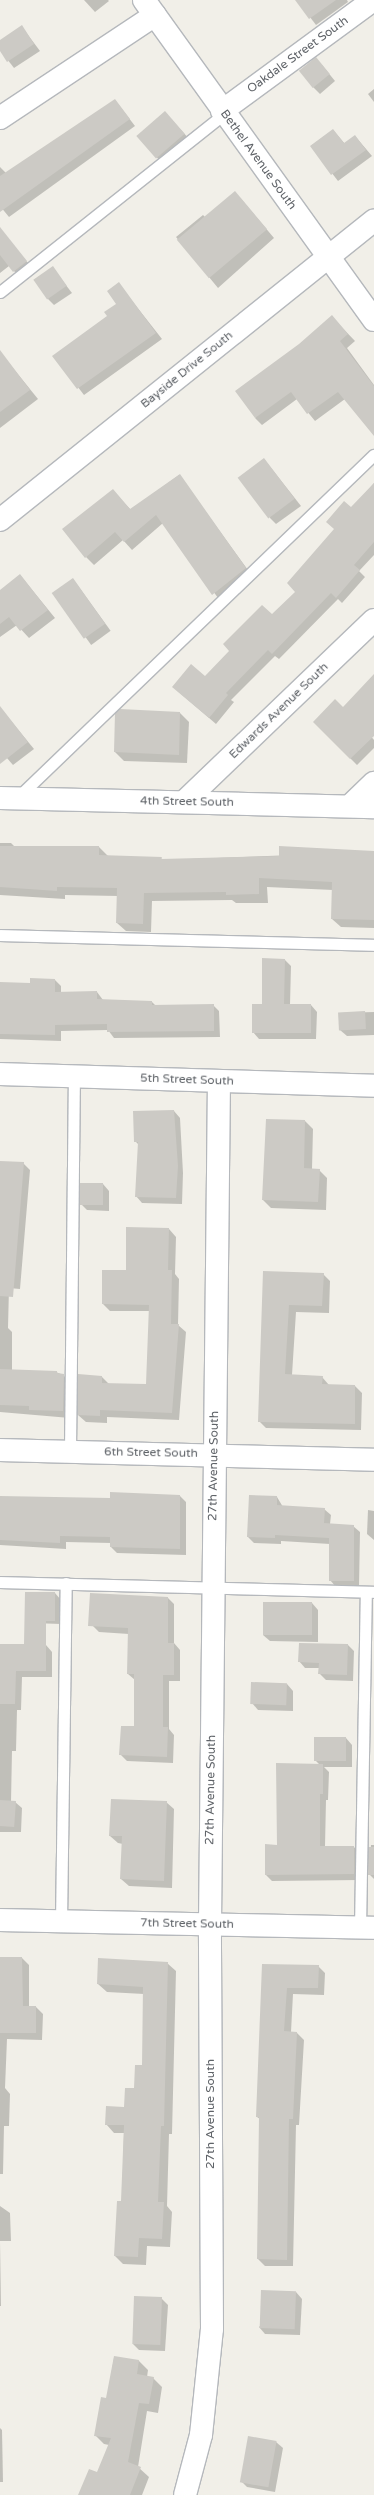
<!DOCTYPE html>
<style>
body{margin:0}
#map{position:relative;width:374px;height:2495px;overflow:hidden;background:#f1efe8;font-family:"Varela Round",sans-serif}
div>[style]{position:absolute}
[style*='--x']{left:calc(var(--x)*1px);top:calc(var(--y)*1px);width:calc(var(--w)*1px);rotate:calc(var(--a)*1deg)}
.shadow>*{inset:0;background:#0003;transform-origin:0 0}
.building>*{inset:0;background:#cccac5;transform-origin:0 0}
.roads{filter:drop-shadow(1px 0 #b5b8bc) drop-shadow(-1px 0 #b5b8bc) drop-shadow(0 1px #b5b8bc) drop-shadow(0 -1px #b5b8bc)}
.lane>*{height:11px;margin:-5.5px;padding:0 5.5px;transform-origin:5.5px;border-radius:5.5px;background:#fff}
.street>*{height:22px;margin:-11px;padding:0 11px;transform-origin:11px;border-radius:11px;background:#fff}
.secondary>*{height:22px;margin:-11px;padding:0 11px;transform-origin:11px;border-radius:11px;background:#fff}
span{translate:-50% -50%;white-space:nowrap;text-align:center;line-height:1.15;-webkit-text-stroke:3.5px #fff;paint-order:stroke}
.street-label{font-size:12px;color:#5f6368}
</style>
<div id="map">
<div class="shadow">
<div style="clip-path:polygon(84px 0,108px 0,109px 1px,95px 12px)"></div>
<div style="clip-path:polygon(297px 0,347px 0,348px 2px,316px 25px)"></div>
<div style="clip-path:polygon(22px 27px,40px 51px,14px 68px,0 50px,0 41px)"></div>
<div style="clip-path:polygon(322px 65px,335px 81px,320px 94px,313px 87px)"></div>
<div style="clip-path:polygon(374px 89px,374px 102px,368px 94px)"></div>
<div style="clip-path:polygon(115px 100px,135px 126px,9px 217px,0 206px,0 167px,6px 173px)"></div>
<div style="clip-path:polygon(171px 119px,191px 141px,163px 164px,138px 137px)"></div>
<div style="clip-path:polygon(333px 130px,345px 144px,355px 136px,372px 156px,338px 181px,311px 146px)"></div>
<div style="clip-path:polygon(242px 200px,274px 238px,218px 288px,176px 237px,203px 215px,205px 217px)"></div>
<div style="clip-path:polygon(5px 235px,32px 268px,20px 277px,9px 266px,0 273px,0 238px)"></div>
<div style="clip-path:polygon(52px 267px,72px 293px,54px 305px,48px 299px)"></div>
<div style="clip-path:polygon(118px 283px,162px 339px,84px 395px,54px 356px,108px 316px,118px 304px)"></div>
<div style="clip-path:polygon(332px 317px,355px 341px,347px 348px,374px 385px,374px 435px,345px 399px,315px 421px,297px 399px,262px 425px,255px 418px,300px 345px)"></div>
<div style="clip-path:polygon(4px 357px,38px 399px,0 428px,0 361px)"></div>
<div style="clip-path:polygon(264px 459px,301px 506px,276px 524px,270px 518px)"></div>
<div style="clip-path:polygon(179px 475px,253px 577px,221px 602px,163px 523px,132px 550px,123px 540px,94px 565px,86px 557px,113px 491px,131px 510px)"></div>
<div style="clip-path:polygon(374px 483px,374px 555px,359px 571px,365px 577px,342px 603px,338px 599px,279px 659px,275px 656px,231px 700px,234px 702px,216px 724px,180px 693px,205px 677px,297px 593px,335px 529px)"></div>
<div style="clip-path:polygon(20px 575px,55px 618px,29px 638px,17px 625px,0 637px,0 591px)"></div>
<div style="left:73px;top:579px;width:64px;height:24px;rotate:54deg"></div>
<div style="clip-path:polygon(374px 679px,374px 727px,368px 733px,374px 740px,374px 748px,357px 765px,314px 722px,343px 708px)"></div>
<div style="clip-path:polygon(2px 710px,34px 749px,13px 765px,0 750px,0 712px)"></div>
<div style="clip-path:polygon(180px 713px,189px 722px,187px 763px,124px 761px,115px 752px)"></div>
<div style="clip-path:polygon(0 843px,11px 843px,15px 847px,99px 847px,108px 856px,161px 858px,163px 860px,374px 852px,374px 928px,341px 927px,332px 919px,333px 890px,267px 887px,268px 903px,236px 903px,232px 900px,152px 901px,151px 932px,126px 931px,117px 923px,118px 896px,65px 895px,65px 899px,0 895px)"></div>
<div style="clip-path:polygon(285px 960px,291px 966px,290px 1005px,311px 1005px,317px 1012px,316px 1039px,259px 1039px,253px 1032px,263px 1005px)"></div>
<div style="clip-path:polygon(55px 980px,61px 986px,61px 993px,97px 992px,103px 1000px,152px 1002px,156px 1006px,213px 1005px,219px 1011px,220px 1037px,114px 1038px,108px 1030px,61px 1031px,61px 1041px,0 1039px,0 983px,31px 984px)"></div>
<div style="clip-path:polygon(374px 1012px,374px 1035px,347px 1036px,340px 1030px,340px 1013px)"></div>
<div style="clip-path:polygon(174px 1111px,180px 1118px,183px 1173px,182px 1204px,142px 1203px,136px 1196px,139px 1145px,135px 1141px)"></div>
<div style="clip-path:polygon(305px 1121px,313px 1129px,312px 1169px,319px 1170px,327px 1178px,326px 1210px,271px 1208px,263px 1200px)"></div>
<div style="clip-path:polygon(0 1162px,23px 1163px,30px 1170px,20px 1289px,9px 1288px,8px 1328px,12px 1332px,12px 1371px,56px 1372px,63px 1375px,70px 1382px,70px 1418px,0 1412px)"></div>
<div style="clip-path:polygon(103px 1184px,109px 1191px,109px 1211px,87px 1210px,81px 1204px)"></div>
<div style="clip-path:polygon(169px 1229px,176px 1237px,175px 1274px,179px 1279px,178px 1325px,186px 1332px,179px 1420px,107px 1417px,107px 1423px,86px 1422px,78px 1415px,102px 1377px,109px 1384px,147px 1385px,150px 1311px,110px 1311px,103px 1304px,127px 1271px)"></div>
<div style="clip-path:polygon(264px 1272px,323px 1274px,330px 1281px,329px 1313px,296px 1312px,292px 1375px,322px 1377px,329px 1385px,355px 1386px,362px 1393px,361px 1430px,266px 1428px,259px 1421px)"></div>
<div style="clip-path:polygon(180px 1496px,186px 1502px,186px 1555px,117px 1553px,111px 1547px,111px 1543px,66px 1542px,66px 1549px,0 1545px,0 1497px,111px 1499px)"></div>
<div style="clip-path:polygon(277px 1497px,283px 1507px,324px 1509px,331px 1515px,330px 1524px,353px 1526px,360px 1532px,359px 1587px,336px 1587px,330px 1580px,330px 1544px,281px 1541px,281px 1544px,254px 1543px,248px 1537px)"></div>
<div style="clip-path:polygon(368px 1510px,374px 1511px,374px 1540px,367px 1534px)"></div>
<div style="clip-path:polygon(55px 1593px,61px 1600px,61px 1624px,32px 1623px)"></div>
<div style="clip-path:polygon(168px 1598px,174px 1604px,174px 1643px,180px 1650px,180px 1681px,169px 1681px,169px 1729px,174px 1735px,173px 1763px,127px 1761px,121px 1755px,135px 1727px,135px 1680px,128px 1674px,129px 1634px,99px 1632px,92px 1625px)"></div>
<div style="clip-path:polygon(312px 1603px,318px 1610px,318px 1642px,270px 1641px,263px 1635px)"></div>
<div style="clip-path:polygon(0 1645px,46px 1645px,52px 1652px,52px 1677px,22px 1677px,21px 1710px,17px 1710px,16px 1751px,12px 1751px,11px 1802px,15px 1802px,22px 1808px,21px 1832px,0 1832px)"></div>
<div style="clip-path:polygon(348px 1645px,354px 1651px,353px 1681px,326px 1680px,320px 1674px,320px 1668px,305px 1668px,299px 1661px)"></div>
<div style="clip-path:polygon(252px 1683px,287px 1684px,293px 1691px,293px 1711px,258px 1710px,252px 1703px)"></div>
<div style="clip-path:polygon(346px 1738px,352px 1745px,352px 1767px,324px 1767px,329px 1772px,328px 1800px,326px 1800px,325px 1847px,354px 1847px,360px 1854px,360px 1880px,272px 1881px,266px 1875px,320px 1765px,315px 1760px)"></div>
<div style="clip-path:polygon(166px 1802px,174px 1809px,172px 1888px,129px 1886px,121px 1879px,123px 1844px,118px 1843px,110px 1836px)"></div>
<div style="clip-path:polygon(371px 1845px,374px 1845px,374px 1879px,369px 1874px)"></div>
<div style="clip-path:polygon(0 1958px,22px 1958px,29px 1965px,29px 2007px,36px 2007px,43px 2014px,42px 2040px,7px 2039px,5px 2088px,10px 2094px,9px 2126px,4px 2126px,3px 2174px,0 2174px)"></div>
<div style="clip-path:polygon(167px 1963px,176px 1971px,172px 2134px,169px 2134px,167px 2206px,172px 2212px,170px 2247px,147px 2246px,146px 2265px,123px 2264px,115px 2256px,122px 2202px,124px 2133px,114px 2133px,106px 2124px,125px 2108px,135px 2089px,143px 2066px,144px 1994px,107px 1992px,98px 1984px)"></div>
<div style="clip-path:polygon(263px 1965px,318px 1966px,325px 1973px,324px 1995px,293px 1994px,291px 2032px,297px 2033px,304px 2040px,299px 2125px,296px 2125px,293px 2266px,265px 2266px,258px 2259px,260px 2119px,257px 2117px)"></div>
<div style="clip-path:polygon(0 2206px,10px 2213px,11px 2241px,0 2241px,1px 2306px,0 2306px)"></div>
<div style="clip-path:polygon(296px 2292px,302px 2299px,300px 2335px,265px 2334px,259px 2327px)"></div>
<div style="clip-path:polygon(161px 2298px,168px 2305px,165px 2351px,139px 2350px,133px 2344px)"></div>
<div style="clip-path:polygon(114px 2358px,139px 2361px,148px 2370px,147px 2377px,153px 2378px,162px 2387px,158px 2413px,147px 2411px,138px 2467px,149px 2477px,142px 2495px,79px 2495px,98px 2474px,109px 2445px,104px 2444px,95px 2435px,107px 2399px)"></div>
<div style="clip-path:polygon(0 2428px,2px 2430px,3px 2482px,0 2482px)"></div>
<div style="clip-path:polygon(276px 2442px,283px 2448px,275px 2492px,247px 2487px,241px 2481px)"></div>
</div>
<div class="building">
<div style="clip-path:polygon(295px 0,336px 0,309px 19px)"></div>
<div style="clip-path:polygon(22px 25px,34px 44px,7px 62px,0 51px,0 40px)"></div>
<div style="left:316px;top:57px;width:22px;height:22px;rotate:51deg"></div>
<div style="clip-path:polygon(115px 99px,130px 119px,0 212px,0 176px)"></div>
<div style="left:165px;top:111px;width:30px;height:38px;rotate:49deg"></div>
<div style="clip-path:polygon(333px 129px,344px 143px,355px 135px,366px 150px,331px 175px,310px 146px)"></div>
<div style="left:235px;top:191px;width:50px;height:76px;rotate:50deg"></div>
<div style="clip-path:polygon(0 227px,27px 261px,13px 272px,0 255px)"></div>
<div style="left:53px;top:266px;width:24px;height:24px;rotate:55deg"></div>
<div style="clip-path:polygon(119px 282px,156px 333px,77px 389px,52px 356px,107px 316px,104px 312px,116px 304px,107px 291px)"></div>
<div style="clip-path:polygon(332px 315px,348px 334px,340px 341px,374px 386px,374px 436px,338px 392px,307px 414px,291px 392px,255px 418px,235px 391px,299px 344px)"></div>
<div style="clip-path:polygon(0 350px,30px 390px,0 412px)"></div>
<div style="left:264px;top:458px;width:51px;height:33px;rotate:53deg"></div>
<div style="clip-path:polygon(180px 474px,246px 568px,212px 595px,156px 515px,124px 542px,115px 532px,85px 558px,62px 529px,113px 489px,130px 509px)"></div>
<div style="clip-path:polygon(374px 483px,374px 542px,354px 565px,360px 570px,336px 598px,331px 593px,272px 654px,268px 650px,226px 693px,228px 695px,209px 718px,172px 687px,191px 664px,205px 676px,229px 651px,223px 644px,262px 605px,272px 614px,295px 592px,287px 583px,334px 529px,326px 522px,344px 501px,351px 507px)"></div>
<div style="clip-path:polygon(20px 574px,48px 610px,20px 631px,9px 617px,0 624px,0 590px)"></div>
<div style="left:73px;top:578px;width:56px;height:26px;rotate:55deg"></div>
<div style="clip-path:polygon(374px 674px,374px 736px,350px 759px,313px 722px,335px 699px,343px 707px)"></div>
<div style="clip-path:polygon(0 706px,28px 742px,0 764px)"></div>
<div style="clip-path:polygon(120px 709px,180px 712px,179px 755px,114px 752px,115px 713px)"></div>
<div style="clip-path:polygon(0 846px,99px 846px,99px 855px,162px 857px,161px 859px,279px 856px,279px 846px,374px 851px,374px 920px,331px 919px,332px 882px,259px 878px,259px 894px,226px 895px,226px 892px,144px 893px,143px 924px,116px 923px,117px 888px,57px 887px,57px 891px,0 887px)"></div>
<div style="clip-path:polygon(262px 958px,285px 959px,284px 1004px,311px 1004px,311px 1033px,252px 1033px,252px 1004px,262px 1004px)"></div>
<div style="clip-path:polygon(30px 978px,55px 979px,55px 992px,97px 991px,97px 999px,152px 1001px,152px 1005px,214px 1004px,214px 1031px,107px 1032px,107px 1024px,55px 1025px,55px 1035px,0 1034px,0 982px,30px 983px)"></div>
<div style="left:365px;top:1011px;width:18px;height:27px;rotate:87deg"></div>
<div style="clip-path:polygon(174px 1110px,178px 1166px,176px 1198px,135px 1197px,138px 1142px,134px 1142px,133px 1111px)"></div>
<div style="clip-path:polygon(266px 1119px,305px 1120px,304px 1168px,320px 1169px,318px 1202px,262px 1200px)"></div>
<div style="clip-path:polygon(0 1161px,24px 1162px,13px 1297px,0 1296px)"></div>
<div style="left:80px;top:1183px;width:23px;height:22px"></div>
<div style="clip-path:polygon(126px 1227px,169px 1228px,168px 1270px,172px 1270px,171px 1324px,179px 1324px,172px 1413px,100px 1410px,100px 1416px,77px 1415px,78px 1374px,102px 1376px,102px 1383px,146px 1384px,149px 1305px,102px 1304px,102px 1270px,126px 1270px)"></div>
<div style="clip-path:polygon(263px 1271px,324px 1273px,322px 1306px,289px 1305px,285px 1374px,323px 1376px,322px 1384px,355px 1385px,355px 1424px,258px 1422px)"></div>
<div style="clip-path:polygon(0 1369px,57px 1371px,57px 1373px,64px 1374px,63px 1411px,29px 1410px,29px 1406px,0 1405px)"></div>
<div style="clip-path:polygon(110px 1492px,180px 1495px,180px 1549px,110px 1547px,110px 1537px,60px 1536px,60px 1543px,0 1540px,0 1496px,110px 1498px)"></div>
<div style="clip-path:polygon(249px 1495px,277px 1496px,277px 1505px,325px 1508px,324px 1523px,354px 1525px,354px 1581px,329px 1581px,329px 1538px,275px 1535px,275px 1538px,247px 1537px)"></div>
<div style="clip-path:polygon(25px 1592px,55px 1592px,55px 1621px,46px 1621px,46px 1671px,16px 1671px,15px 1704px,0 1704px,0 1644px,24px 1644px)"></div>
<div style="clip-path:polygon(90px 1593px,168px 1597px,168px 1643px,174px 1643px,174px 1675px,163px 1675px,163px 1727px,168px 1727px,167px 1757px,119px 1755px,121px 1726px,134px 1726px,134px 1674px,127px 1674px,128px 1628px,88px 1626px)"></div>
<div style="left:263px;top:1602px;width:49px;height:33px"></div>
<div style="clip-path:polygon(299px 1643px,348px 1644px,347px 1675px,318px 1674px,319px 1663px,298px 1662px)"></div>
<div style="left:251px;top:1682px;width:36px;height:22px;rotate:2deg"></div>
<div style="left:314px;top:1737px;width:32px;height:24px"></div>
<div style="clip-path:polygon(276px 1763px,323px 1764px,323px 1794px,320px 1794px,320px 1846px,354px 1846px,354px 1874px,265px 1875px,265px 1844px,277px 1845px)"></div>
<div style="clip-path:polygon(111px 1799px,167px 1801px,164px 1881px,120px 1879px,122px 1836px,109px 1836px)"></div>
<div style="left:0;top:1800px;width:16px;height:26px;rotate:4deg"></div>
<div style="left:368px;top:1847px;width:6px;height:28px"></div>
<div style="clip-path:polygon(0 1957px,22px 1957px,23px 2006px,36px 2006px,36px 2033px,0 2033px)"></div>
<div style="clip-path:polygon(98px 1958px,168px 1962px,164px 2126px,161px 2126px,158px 2202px,164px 2202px,162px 2239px,139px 2238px,138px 2257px,114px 2256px,117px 2201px,121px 2201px,124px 2125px,105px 2125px,106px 2106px,124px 2107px,125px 2088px,134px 2088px,135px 2065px,142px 2065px,143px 1987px,97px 1984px)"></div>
<div style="clip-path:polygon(262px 1964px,319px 1965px,318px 1988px,287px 1988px,284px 2031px,297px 2032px,293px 2119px,289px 2119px,287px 2260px,257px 2259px,259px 2117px,256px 2117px)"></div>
<div style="left:261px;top:2290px;width:35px;height:38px;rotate:2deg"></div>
<div style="left:134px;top:2296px;width:28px;height:48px;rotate:2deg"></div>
<div style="clip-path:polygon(114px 2356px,139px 2360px,137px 2374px,154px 2377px,149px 2404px,139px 2403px,128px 2462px,141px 2467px,130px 2495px,78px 2495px,89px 2469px,97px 2472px,111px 2438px,94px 2436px,101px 2397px,106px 2398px)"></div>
<div style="left:248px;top:2436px;width:29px;height:47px;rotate:10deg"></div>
</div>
<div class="roads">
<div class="lane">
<div style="--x:0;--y:292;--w:286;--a:-38.5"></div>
<div style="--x:17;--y:798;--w:495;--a:-43.9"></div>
<div style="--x:0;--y:935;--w:374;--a:1.5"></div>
<div style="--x:70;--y:1451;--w:375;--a:-89.4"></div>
<div style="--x:0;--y:1582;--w:374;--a:1.5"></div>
<div style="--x:61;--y:1922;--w:339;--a:-89.2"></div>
<div style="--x:360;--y:1928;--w:336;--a:-89"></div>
</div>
<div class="street">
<div style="--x:144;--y:0;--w:394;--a:54.3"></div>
<div style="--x:222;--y:111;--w:187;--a:-36.3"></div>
<div style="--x:0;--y:118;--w:186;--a:-33.6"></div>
<div style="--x:0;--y:520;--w:479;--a:-38.7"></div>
<div style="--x:184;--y:802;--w:263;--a:-43.8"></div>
<div style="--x:351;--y:805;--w:32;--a:-44"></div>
<div style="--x:0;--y:1074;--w:374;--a:1.8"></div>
<div style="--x:0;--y:1450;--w:374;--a:1.5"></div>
<div style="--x:185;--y:2495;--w:62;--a:-75.1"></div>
<div style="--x:201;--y:2435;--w:107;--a:-84.1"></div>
<div style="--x:212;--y:2329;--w:405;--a:-90.3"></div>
<div style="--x:210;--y:1924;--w:842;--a:-89.39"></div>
</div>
<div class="secondary">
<div style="--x:0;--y:798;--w:374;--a:1.4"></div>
<div style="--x:0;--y:1920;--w:374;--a:1.2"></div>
</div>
</div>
<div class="street-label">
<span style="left:298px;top:55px;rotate:-36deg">Oakdale Street South</span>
<span style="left:258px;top:160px;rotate:54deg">Bethel Avenue South</span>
<span style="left:187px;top:370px;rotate:-39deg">Bayside Drive South</span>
<span style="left:279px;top:711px;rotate:-44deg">Edwards Avenue South</span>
<span style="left:187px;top:802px;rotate:1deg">4th Street South</span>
<span style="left:187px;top:1080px;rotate:2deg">5th Street South</span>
<span style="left:151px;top:1453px;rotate:1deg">6th Street South</span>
<span style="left:214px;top:1466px;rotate:-89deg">27th Avenue South</span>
<span style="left:211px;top:1790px;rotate:-89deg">27th Avenue South</span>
<span style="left:187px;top:1924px;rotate:1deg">7th Street South</span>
<span style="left:211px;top:2114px;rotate:-90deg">27th Avenue South</span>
</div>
</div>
